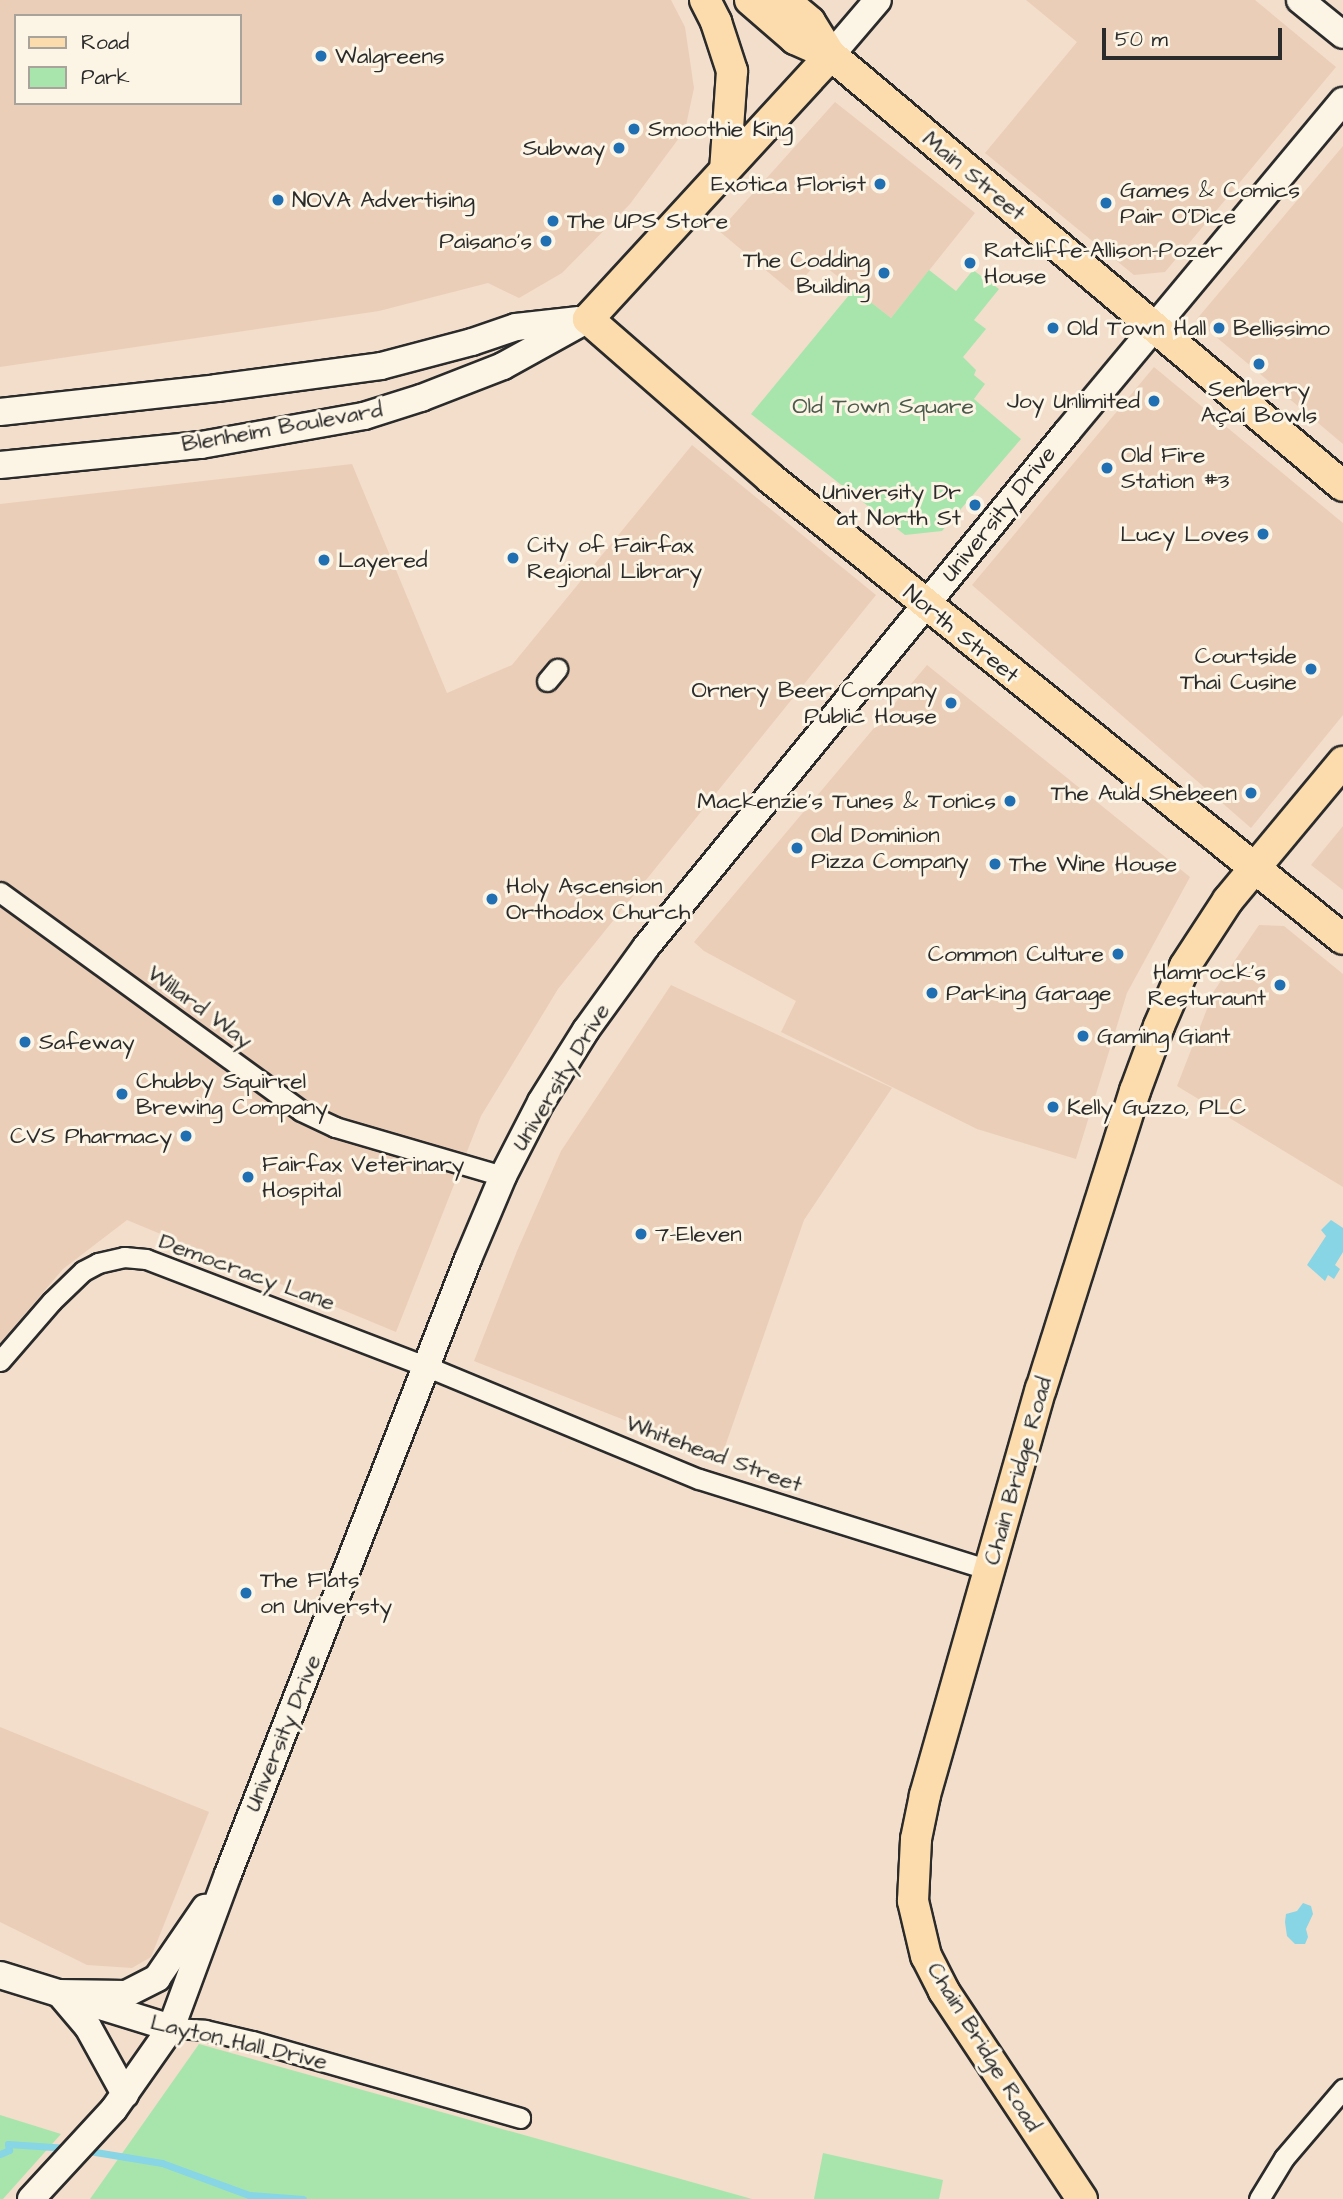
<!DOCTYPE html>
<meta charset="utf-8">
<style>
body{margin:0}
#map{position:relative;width:1343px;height:2199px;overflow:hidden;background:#f2decb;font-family:"Architects Daughter",sans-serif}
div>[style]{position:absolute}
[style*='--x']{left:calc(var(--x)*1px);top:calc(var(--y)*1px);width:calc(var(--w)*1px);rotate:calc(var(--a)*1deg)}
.built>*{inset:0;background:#ebceb8}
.green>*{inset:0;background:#a8e5ac}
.water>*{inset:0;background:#87d5e5}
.stream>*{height:7px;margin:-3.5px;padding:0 3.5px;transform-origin:3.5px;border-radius:3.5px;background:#87d5e5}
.roads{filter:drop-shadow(2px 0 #2b2b2b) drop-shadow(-2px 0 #2b2b2b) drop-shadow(0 2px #2b2b2b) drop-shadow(0 -2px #2b2b2b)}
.street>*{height:19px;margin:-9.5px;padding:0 9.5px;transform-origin:9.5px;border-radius:9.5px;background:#fcf5e5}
.secondary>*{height:26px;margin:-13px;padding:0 13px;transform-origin:13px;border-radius:13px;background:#fcf5e5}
.primary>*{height:30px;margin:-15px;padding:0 15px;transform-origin:15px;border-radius:15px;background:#fcdcac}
.dots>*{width:19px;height:19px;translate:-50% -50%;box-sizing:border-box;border:4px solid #fcf5e5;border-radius:50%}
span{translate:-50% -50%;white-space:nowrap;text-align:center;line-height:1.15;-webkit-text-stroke:6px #fcf5e5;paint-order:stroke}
.poi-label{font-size:23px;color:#2b2b2b}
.left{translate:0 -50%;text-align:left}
.right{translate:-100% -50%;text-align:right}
.street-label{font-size:23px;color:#2b2b2b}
.park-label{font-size:23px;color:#4a5a4b}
.legend{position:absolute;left:14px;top:14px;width:228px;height:91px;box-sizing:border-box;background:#fcf5e5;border:2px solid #a8a49b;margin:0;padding:9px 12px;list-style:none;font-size:21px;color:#2b2b2b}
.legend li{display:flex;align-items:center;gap:14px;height:35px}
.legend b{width:35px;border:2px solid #a8a49b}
.scale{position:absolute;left:1102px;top:28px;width:180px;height:32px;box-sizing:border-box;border:4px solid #2b2b2b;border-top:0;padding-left:9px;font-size:21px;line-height:24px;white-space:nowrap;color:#2b2b2b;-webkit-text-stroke:5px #fcf5e5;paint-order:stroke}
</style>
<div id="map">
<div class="built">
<div style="clip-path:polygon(evenodd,0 0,671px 0,685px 27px,694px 88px,685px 130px,630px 204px,562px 273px,519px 298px,488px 283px,379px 311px,0 367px,0 0,16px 16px,240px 16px,240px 103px,16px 103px,16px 16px)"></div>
<div style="clip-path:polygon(1026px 0,1255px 0,1336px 67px,1165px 272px,1134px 275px,985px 153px,1077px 42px)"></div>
<div style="clip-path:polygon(835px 102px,975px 213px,891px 318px,818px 261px,792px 292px,719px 231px)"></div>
<div style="clip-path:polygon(1343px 146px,1343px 444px,1196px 320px)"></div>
<div style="clip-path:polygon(1154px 367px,1343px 523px,1343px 715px,1251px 828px,972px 585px)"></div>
<div style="clip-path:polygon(692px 445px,876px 595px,558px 989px,481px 1116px,396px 1332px,127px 1220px,63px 1269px,0 1343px,0 504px,352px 464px,447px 693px,512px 665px)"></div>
<div style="clip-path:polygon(927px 665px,1190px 877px,1127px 993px,1076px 1159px,977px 1129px,781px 1032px,796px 1001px,704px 951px,694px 942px)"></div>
<div style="clip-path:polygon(1343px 826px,1343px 890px,1311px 865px)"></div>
<div style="clip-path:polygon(1259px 925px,1284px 926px,1343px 974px,1343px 1187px,1177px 1086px,1214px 991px)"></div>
<div style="clip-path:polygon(671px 985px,892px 1088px,804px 1220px,721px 1458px,474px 1361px,517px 1251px,561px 1151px)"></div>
<div style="clip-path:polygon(0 1727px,209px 1812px,151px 1957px,132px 1968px,87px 1965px,0 1922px)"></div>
</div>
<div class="green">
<div style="clip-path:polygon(929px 270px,956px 291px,973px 270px,999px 289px,974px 320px,986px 329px,963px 357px,976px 370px,974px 375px,985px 384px,974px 399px,1021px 439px,942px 531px,905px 535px,751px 414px,854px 289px,891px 318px)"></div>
<div style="clip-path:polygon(199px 2044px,752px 2199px,90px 2199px)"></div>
<div style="clip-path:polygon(0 2115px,61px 2134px,3px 2199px,0 2199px)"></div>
<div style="clip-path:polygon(823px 2153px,943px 2180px,939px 2199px,814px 2199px)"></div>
</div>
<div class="water">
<div style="clip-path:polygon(1331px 1220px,1343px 1228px,1343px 1252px,1335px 1265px,1340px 1269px,1334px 1279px,1328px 1275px,1325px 1281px,1307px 1265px,1326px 1236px,1321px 1230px)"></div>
<div style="clip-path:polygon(1303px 1903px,1311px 1906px,1313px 1914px,1306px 1929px,1308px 1937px,1305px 1944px,1295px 1944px,1287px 1936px,1285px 1922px,1286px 1914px,1297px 1911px)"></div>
</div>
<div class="stream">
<div style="--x:83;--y:2150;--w:80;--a:9.3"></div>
<div style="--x:162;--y:2163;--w:93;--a:20.2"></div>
<div style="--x:249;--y:2195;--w:54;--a:4.2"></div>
<div style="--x:0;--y:2154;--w:10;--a:-24"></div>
<div style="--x:9;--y:2150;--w:6;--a:-99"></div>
<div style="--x:8;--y:2144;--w:60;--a:3.8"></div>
</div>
<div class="roads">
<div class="street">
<div style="--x:547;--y:681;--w:16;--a:-50"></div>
<div style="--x:0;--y:892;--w:372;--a:36"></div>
<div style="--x:301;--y:1111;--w:38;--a:25"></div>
<div style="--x:335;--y:1127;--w:175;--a:16.3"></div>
<div style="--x:0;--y:1361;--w:79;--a:-49.1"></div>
<div style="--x:52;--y:1301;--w:43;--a:-44.1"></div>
<div style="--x:83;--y:1271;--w:17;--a:-28"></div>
<div style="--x:98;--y:1263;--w:27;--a:-13"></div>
<div style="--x:124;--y:1257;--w:22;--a:5"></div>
<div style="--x:146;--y:1259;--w:302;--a:21"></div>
<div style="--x:428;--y:1367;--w:293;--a:22.5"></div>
<div style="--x:699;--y:1479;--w:305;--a:17.4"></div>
<div style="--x:171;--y:2028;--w:34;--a:3"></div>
<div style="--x:205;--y:2030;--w:48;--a:13.2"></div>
<div style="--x:252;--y:2041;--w:279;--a:16"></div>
<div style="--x:1259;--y:2199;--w:48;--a:-58.6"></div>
<div style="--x:1284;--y:2158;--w:91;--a:-49.5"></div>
</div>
<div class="secondary">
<div style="--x:1300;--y:0;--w:55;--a:39.1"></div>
<div style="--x:831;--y:55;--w:72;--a:-49.5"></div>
<div style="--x:0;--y:412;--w:218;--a:-6.3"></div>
<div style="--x:217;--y:388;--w:165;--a:-7.6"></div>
<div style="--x:381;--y:366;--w:94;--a:-14.8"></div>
<div style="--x:472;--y:342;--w:46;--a:-18.8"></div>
<div style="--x:516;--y:327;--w:61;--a:-6.5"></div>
<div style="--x:0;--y:465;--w:202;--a:-5.7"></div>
<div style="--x:201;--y:445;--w:166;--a:-10.1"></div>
<div style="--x:364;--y:416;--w:60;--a:-17.5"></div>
<div style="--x:421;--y:398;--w:88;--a:-21.3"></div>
<div style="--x:503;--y:366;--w:97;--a:-28.9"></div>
<div style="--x:0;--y:1975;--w:179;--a:17.2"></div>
<div style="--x:58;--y:1993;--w:68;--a:0.8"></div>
<div style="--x:126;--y:1994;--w:35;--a:-27"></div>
<div style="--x:157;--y:1978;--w:85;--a:-55.6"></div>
<div style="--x:60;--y:1994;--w:43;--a:49.7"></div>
<div style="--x:88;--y:2027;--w:77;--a:61.1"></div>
<div style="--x:31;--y:2199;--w:122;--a:-47.3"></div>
<div style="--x:114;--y:2109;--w:99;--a:-54.9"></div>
<div style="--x:171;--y:2028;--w:164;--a:-69.7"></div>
<div style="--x:228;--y:1874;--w:660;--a:-68.68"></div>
<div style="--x:468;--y:1259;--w:90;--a:-67.1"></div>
<div style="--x:503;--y:1176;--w:83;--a:-62.8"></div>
<div style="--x:541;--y:1102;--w:85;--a:-58"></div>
<div style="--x:586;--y:1030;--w:102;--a:-54.1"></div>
<div style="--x:646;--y:947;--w:665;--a:-50.73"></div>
<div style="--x:1067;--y:432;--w:431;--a:-50.2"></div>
</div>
<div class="primary">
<div style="--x:705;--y:0;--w:25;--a:63"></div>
<div style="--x:716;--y:22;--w:52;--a:71.9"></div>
<div style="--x:732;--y:71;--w:99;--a:94"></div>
<div style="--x:750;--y:0;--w:60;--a:40.9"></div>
<div style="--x:795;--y:39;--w:39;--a:24"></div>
<div style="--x:831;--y:55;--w:669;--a:40.09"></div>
<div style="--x:784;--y:0;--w:34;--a:40"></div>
<div style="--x:810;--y:22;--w:39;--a:58"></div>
<div style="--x:831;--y:55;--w:359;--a:132.6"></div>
<div style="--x:588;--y:319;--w:242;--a:41.1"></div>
<div style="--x:770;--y:478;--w:735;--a:38.82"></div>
<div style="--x:1082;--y:2199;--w:250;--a:-123.6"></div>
<div style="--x:944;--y:1991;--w:39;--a:-117"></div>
<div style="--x:926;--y:1956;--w:57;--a:-103.3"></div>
<div style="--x:913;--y:1901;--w:62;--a:-87.2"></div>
<div style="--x:916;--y:1839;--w:45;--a:-78.4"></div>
<div style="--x:925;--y:1795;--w:422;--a:-74.1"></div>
<div style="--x:1041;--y:1389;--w:312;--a:-72.5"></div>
<div style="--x:1135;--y:1091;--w:69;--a:-69.7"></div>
<div style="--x:1159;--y:1026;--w:65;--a:-66.6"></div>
<div style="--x:1185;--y:966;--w:79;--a:-56.9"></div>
<div style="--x:1228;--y:900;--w:180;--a:-50.2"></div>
</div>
</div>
<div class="dots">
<div style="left:321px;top:56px;background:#1f6fb2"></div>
<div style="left:634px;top:129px;background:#1f6fb2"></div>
<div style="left:619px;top:148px;background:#1f6fb2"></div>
<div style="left:880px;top:184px;background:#1f6fb2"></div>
<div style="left:278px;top:200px;background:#1f6fb2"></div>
<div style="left:1106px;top:203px;background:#1f6fb2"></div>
<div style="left:553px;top:221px;background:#1f6fb2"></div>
<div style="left:546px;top:241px;background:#1f6fb2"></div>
<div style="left:970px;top:263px;background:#1f6fb2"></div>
<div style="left:884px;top:273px;background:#1f6fb2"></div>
<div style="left:1053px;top:328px;background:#1f6fb2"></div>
<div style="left:1219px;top:328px;background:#1f6fb2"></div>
<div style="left:1259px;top:364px;background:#1f6fb2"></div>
<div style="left:1154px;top:401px;background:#1f6fb2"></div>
<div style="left:1107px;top:468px;background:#1f6fb2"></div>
<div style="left:975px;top:505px;background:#1f6fb2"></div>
<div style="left:1263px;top:534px;background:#1f6fb2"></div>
<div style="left:513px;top:558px;background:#1f6fb2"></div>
<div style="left:324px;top:560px;background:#1f6fb2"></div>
<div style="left:1311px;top:669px;background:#1f6fb2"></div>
<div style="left:951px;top:703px;background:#1f6fb2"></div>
<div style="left:1251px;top:793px;background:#1f6fb2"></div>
<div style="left:1010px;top:801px;background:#1f6fb2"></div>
<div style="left:797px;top:848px;background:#1f6fb2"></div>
<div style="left:995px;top:864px;background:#1f6fb2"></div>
<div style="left:492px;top:899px;background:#1f6fb2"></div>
<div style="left:1118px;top:954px;background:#1f6fb2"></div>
<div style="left:1280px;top:985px;background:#1f6fb2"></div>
<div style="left:932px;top:993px;background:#1f6fb2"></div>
<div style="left:1083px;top:1036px;background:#1f6fb2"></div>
<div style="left:25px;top:1042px;background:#1f6fb2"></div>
<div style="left:122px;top:1094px;background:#1f6fb2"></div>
<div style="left:1053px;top:1107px;background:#1f6fb2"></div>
<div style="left:186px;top:1136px;background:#1f6fb2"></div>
<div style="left:248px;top:1177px;background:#1f6fb2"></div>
<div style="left:641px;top:1234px;background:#1f6fb2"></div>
<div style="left:246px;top:1593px;background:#1f6fb2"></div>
</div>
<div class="poi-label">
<span class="left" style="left:335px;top:56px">Walgreens</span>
<span class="left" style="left:648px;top:129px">Smoothie King</span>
<span class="right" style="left:605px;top:148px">Subway</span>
<span class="right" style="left:866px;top:184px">Exotica Florist</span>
<span class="left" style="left:1120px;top:203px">Games &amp; Comics<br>Pair O’Dice</span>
<span class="left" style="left:292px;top:200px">NOVA Advertising</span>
<span class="left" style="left:567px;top:221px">The UPS Store</span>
<span class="right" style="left:532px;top:241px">Paisano's</span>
<span class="left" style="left:984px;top:263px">Ratcliffe-Allison-Pozer<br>House</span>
<span class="right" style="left:870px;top:273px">The Codding<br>Building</span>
<span class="left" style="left:1067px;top:328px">Old Town Hall</span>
<span class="left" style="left:1233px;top:328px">Bellissimo</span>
<span style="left:1259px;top:402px">Senberry<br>Açaí Bowls</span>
<span class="right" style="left:1140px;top:401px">Joy Unlimited</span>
<span class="left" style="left:1121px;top:468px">Old Fire<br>Station #3</span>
<span class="right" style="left:961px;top:505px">University Dr<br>at North St</span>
<span class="right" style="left:1249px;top:534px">Lucy Loves</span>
<span class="left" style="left:527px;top:558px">City of Fairfax<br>Regional Library</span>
<span class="left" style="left:338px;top:560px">Layered</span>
<span class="right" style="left:1297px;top:669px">Courtside<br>Thai Cusine</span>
<span class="right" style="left:937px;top:703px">Ornery Beer Company<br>Public House</span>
<span class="right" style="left:1237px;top:793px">The Auld Shebeen</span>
<span class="right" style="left:996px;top:801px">Mackenzie's Tunes &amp; Tonics</span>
<span class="left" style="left:811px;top:848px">Old Dominion<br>Pizza Company</span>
<span class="left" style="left:1009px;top:864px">The Wine House</span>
<span class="left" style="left:506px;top:899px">Holy Ascension<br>Orthodox Church</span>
<span class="right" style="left:1104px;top:954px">Common Culture</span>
<span class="right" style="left:1266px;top:985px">Hamrock's<br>Resturaunt</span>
<span class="left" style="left:946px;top:993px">Parking Garage</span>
<span class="left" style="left:1097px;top:1036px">Gaming Giant</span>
<span class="left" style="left:39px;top:1042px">Safeway</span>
<span class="left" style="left:136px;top:1094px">Chubby Squirrel<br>Brewing Company</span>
<span class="left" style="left:1067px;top:1107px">Kelly Guzzo, PLC</span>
<span class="right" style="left:172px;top:1136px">CVS Pharmacy</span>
<span class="left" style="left:262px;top:1177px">Fairfax Veterinary<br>Hospital</span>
<span class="left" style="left:655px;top:1234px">7-Eleven</span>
<span class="left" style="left:260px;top:1593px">The Flats<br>on Universty</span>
</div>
<div class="street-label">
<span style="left:974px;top:176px;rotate:40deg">Main Street</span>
<span style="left:282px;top:427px;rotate:-10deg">Blenheim Boulevard</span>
<span style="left:999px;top:514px;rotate:-51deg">University Drive</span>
<span style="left:961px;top:634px;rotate:39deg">North Street</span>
<span style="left:200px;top:1007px;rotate:36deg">Willard Way</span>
<span style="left:561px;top:1077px;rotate:-59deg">University Drive</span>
<span style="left:247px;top:1272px;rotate:20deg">Democracy Lane</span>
<span style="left:714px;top:1454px;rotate:20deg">Whitehead Street</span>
<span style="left:1018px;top:1471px;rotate:-74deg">Chain Bridge Road</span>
<span style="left:283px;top:1733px;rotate:-68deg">University Drive</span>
<span style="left:239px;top:2042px;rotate:13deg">Layton Hall Drive</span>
<span style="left:984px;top:2047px;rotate:58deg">Chain Bridge Road</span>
</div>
<div class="park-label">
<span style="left:883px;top:406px">Old Town Square</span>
</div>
<ul class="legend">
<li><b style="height:9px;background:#fcdcac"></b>Road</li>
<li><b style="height:19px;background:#a8e5ac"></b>Park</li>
</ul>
<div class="scale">50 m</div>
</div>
